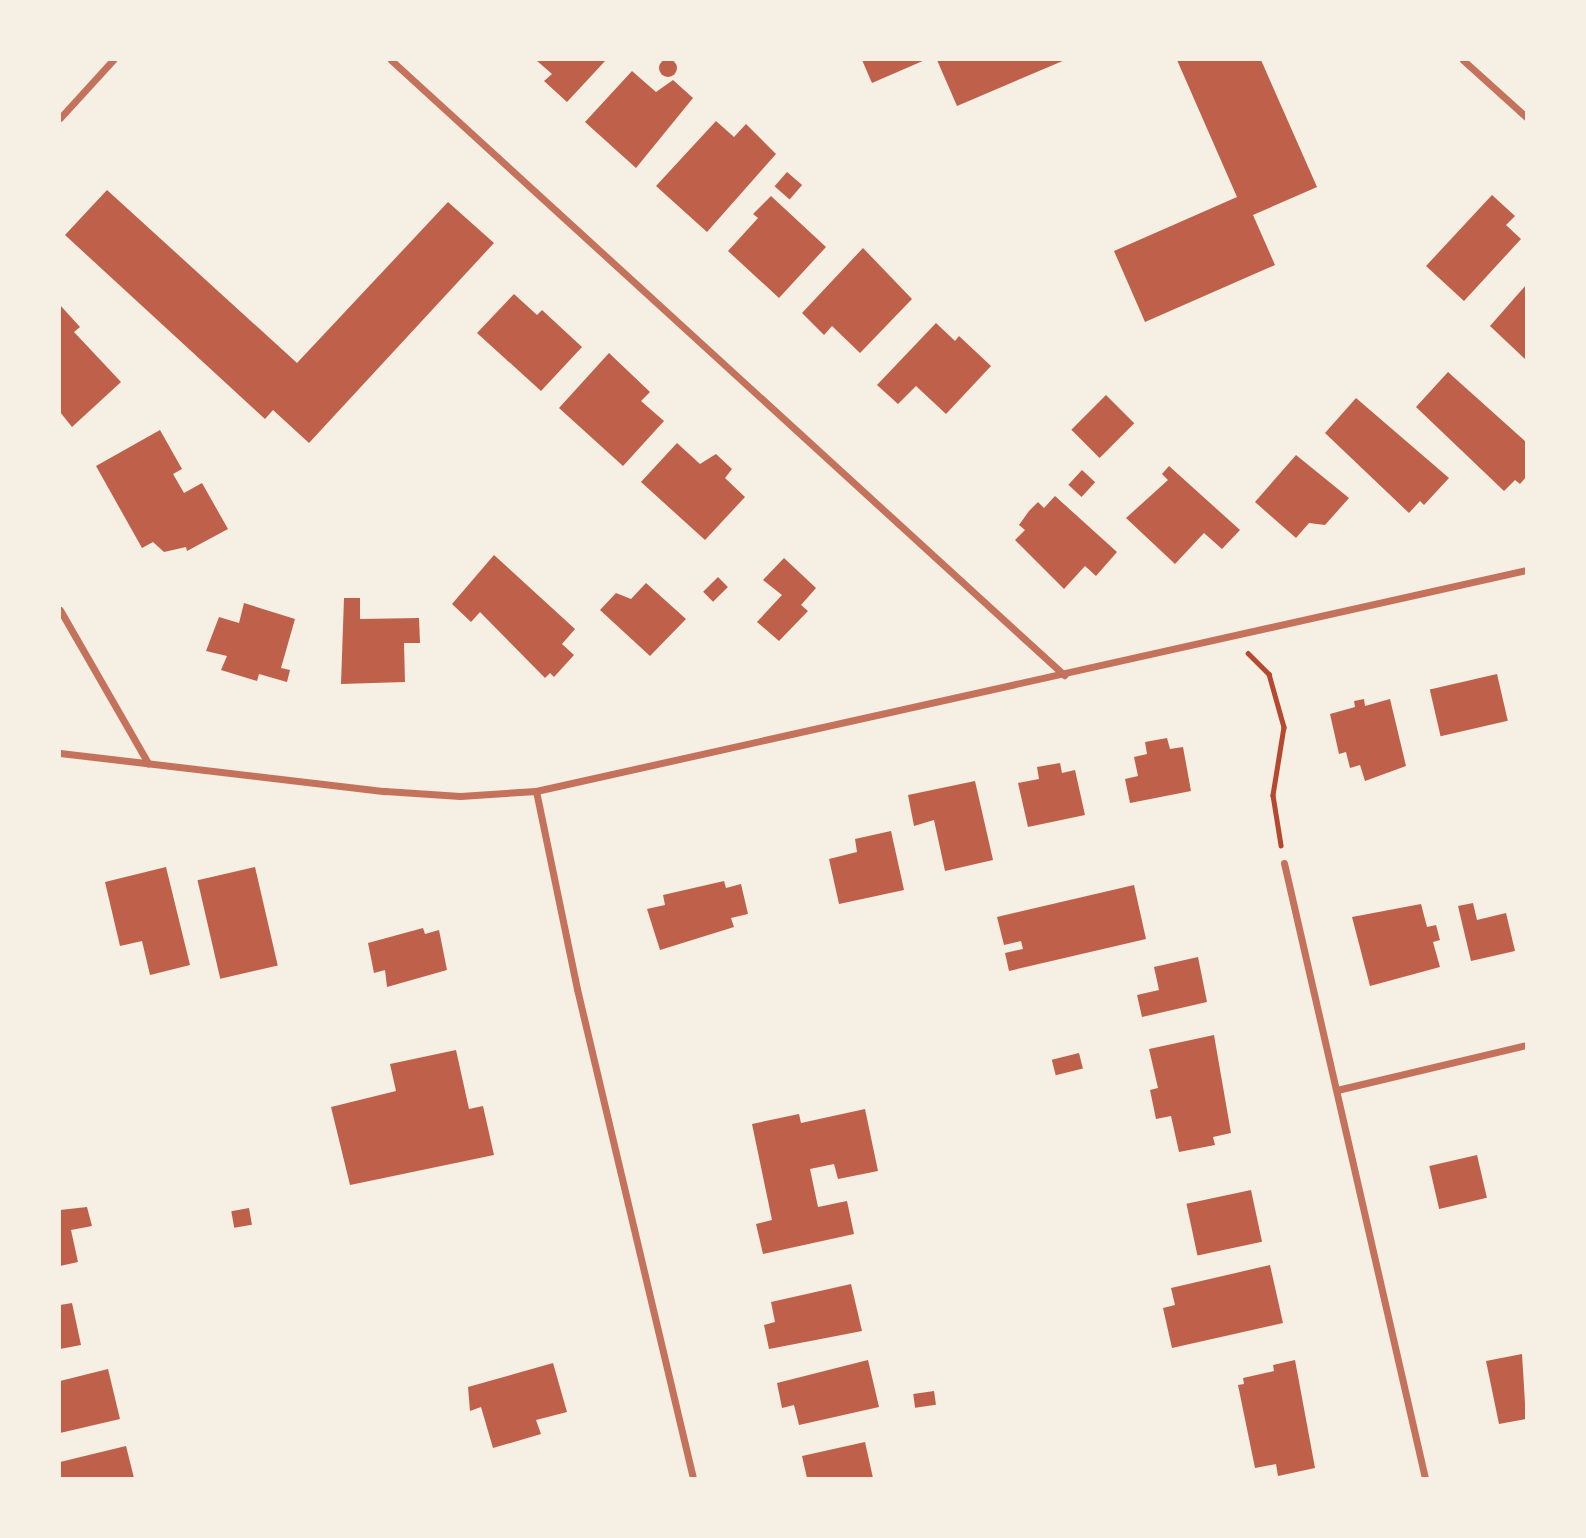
<!DOCTYPE html>
<style>
body{margin:0}
#map{position:relative;width:1586px;height:1538px;overflow:hidden;background:#f6efe4;font-family:"Alegreya Sans",sans-serif}
div>[style]{position:absolute}
[style*='--x']{left:calc(var(--x)*1px);top:calc(var(--y)*1px);width:calc(var(--w)*1px);rotate:calc(var(--a)*1deg)}
.building>*{inset:0;background:#bf614a;transform-origin:0 0}
.round{border-radius:50%}
.path>*{height:4.5px;margin:-2.25px;padding:0 2.25px;transform-origin:2.25px;border-radius:2.25px;background:#b5482f}
.minor>*{height:7px;margin:-3.5px;padding:0 3.5px;transform-origin:3.5px;border-radius:3.5px;background:#c5725c}
span{translate:-50% -50%;white-space:nowrap;text-align:center;line-height:1.15;-webkit-text-stroke:6px #f6efe4;paint-order:stroke}
.frame{position:absolute;inset:0;border:61px solid #f6efe4;pointer-events:none}
</style>
<div id="map">
<div class="building">
<div class="round" style="left:659px;top:59px;width:18px;height:18px"></div>
<div style="clip-path:polygon(536px 60px,606px 60px,567px 102px,544px 81px,552px 74px)"></div>
<div style="clip-path:polygon(862px 60px,925px 60px,872px 83px)"></div>
<div style="clip-path:polygon(937px 60px,1065px 60px,957px 106px)"></div>
<div style="clip-path:polygon(1177px 60px,1261px 60px,1317px 187px,1253px 215px,1275px 265px,1145px 322px,1114px 251px,1237px 197px)"></div>
<div style="clip-path:polygon(632px 71px,656px 92px,673px 80px,693px 98px,636px 168px,585px 122px)"></div>
<div style="clip-path:polygon(716px 121px,734px 137px,746px 124px,776px 154px,707px 232px,656px 186px)"></div>
<div style="left:787px;top:172px;width:20px;height:19px;rotate:41deg"></div>
<div style="clip-path:polygon(107px 190px,297px 363px,448px 202px,494px 243px,309px 443px,273px 410px,265px 419px,65px 235px)"></div>
<div style="clip-path:polygon(1492px 195px,1515px 216px,1506px 225px,1521px 239px,1464px 301px,1426px 266px)"></div>
<div style="clip-path:polygon(771px 196px,826px 247px,779px 298px,728px 251px,758px 218px,753px 214px)"></div>
<div style="clip-path:polygon(863px 248px,912px 299px,860px 353px,832px 326px,824px 335px,802px 313px)"></div>
<div style="clip-path:polygon(1526px 285px,1526px 360px,1490px 326px)"></div>
<div style="clip-path:polygon(514px 294px,537px 315px,542px 310px,582px 347px,541px 391px,477px 333px)"></div>
<div style="clip-path:polygon(60px 305px,80px 327px,74px 332px,121px 382px,72px 427px,60px 412px)"></div>
<div style="clip-path:polygon(936px 323px,955px 341px,959px 336px,991px 366px,946px 414px,916px 386px,898px 404px,877px 385px)"></div>
<div style="clip-path:polygon(609px 353px,650px 392px,641px 401px,664px 421px,623px 466px,559px 408px)"></div>
<div style="clip-path:polygon(1448px 372px,1526px 442px,1526px 477px,1520px 484px,1515px 480px,1504px 491px,1416px 407px)"></div>
<div style="left:1106px;top:395px;width:40px;height:49px;rotate:45deg"></div>
<div style="clip-path:polygon(1356px 398px,1449px 478px,1424px 505px,1420px 501px,1409px 513px,1325px 433px)"></div>
<div style="clip-path:polygon(160px 430px,182px 469px,173px 474px,184px 493px,202px 483px,228px 529px,187px 551px,186px 547px,164px 552px,153px 542px,142px 548px,96px 466px)"></div>
<div style="clip-path:polygon(677px 443px,700px 464px,716px 454px,732px 469px,725px 478px,745px 497px,705px 540px,641px 482px)"></div>
<div style="clip-path:polygon(1296px 455px,1349px 498px,1325px 525px,1309px 523px,1296px 538px,1255px 502px)"></div>
<div style="clip-path:polygon(1169px 466px,1240px 530px,1222px 549px,1204px 533px,1175px 564px,1126px 518px,1168px 480px,1162px 474px)"></div>
<div style="left:1082px;top:470px;width:18px;height:20px;rotate:43deg"></div>
<div style="clip-path:polygon(1055px 496px,1117px 552px,1096px 576px,1085px 566px,1064px 589px,1015px 540px,1025px 530px,1019px 525px,1029px 511px,1038px 502px,1044px 508px)"></div>
<div style="clip-path:polygon(494px 555px,575px 629px,562px 644px,574px 655px,554px 677px,550px 673px,545px 678px,480px 612px,471px 622px,452px 604px)"></div>
<div style="clip-path:polygon(784px 558px,816px 588px,801px 605px,808px 611px,779px 641px,757px 622px,782px 595px,763px 580px)"></div>
<div style="left:718px;top:577px;width:14px;height:21px;rotate:45deg"></div>
<div style="clip-path:polygon(646px 583px,686px 619px,650px 656px,600px 610px,616px 593px,631px 599px)"></div>
<div style="clip-path:polygon(344px 598px,360px 598px,360px 619px,419px 618px,420px 643px,404px 643px,405px 682px,341px 684px)"></div>
<div style="clip-path:polygon(244px 603px,295px 619px,281px 668px,290px 670px,287px 682px,259px 674px,257px 681px,221px 670px,227px 656px,206px 651px,219px 617px,239px 623px)"></div>
<div style="left:1497px;top:674px;width:48px;height:69px;rotate:77deg"></div>
<div style="clip-path:polygon(1364px 699px,1365px 706px,1390px 699px,1406px 766px,1365px 781px,1360px 765px,1350px 768px,1346px 752px,1339px 754px,1330px 714px,1355px 707px,1354px 701px)"></div>
<div style="clip-path:polygon(1167px 738px,1170px 749px,1183px 747px,1191px 791px,1130px 803px,1125px 779px,1138px 776px,1134px 757px,1147px 754px,1145px 742px)"></div>
<div style="clip-path:polygon(1060px 763px,1062px 773px,1075px 770px,1085px 815px,1028px 827px,1018px 783px,1039px 779px,1037px 767px)"></div>
<div style="clip-path:polygon(975px 781px,993px 860px,945px 871px,934px 820px,914px 826px,908px 795px)"></div>
<div style="clip-path:polygon(891px 831px,904px 890px,839px 904px,829px 859px,857px 852px,855px 839px)"></div>
<div style="clip-path:polygon(166px 867px,190px 965px,150px 975px,142px 941px,120px 946px,105px 882px)"></div>
<div style="left:255px;top:867px;width:101px;height:59px;rotate:77deg"></div>
<div style="clip-path:polygon(724px 881px,726px 888px,741px 884px,748px 914px,731px 918px,734px 927px,660px 950px,647px 909px,665px 905px,663px 895px)"></div>
<div style="clip-path:polygon(1134px 885px,1146px 939px,1009px 971px,1005px 953px,1023px 949px,1021px 941px,1004px 945px,997px 917px)"></div>
<div style="clip-path:polygon(1473px 903px,1477px 920px,1506px 913px,1515px 951px,1471px 961px,1458px 906px)"></div>
<div style="clip-path:polygon(1421px 904px,1427px 927px,1436px 925px,1440px 940px,1433px 942px,1440px 967px,1370px 986px,1352px 917px)"></div>
<div style="clip-path:polygon(423px 928px,425px 934px,439px 930px,447px 970px,387px 987px,385px 970px,374px 973px,368px 943px)"></div>
<div style="clip-path:polygon(1198px 957px,1207px 1002px,1142px 1017px,1137px 995px,1159px 990px,1154px 967px)"></div>
<div style="clip-path:polygon(1214px 1035px,1231px 1133px,1213px 1137px,1215px 1145px,1179px 1152px,1171px 1116px,1156px 1119px,1150px 1090px,1158px 1088px,1149px 1049px)"></div>
<div style="clip-path:polygon(456px 1050px,469px 1109px,483px 1106px,494px 1155px,350px 1185px,331px 1107px,396px 1091px,390px 1064px)"></div>
<div style="left:1079px;top:1053px;width:16px;height:28px;rotate:76deg"></div>
<div style="clip-path:polygon(865px 1109px,878px 1171px,838px 1179px,834px 1164px,810px 1169px,818px 1207px,847px 1201px,854px 1234px,763px 1254px,756px 1224px,772px 1220px,752px 1124px,799px 1114px,801px 1123px)"></div>
<div style="left:1477px;top:1155px;width:44px;height:49px;rotate:77deg"></div>
<div style="left:1251px;top:1190px;width:53px;height:66px;rotate:78deg"></div>
<div style="clip-path:polygon(87px 1207px,92px 1226px,71px 1230px,78px 1262px,60px 1266px,60px 1210px)"></div>
<div style="left:249px;top:1208px;width:17px;height:18px;rotate:80deg"></div>
<div style="clip-path:polygon(1270px 1265px,1283px 1323px,1172px 1348px,1163px 1308px,1175px 1305px,1171px 1288px)"></div>
<div style="clip-path:polygon(851px 1284px,862px 1331px,769px 1349px,764px 1325px,775px 1322px,771px 1302px)"></div>
<div style="clip-path:polygon(72px 1303px,81px 1345px,60px 1349px,60px 1305px)"></div>
<div style="clip-path:polygon(1522px 1354px,1526px 1419px,1499px 1424px,1486px 1361px)"></div>
<div style="clip-path:polygon(868px 1360px,879px 1407px,799px 1425px,794px 1405px,782px 1408px,777px 1383px)"></div>
<div style="clip-path:polygon(1295px 1360px,1315px 1468px,1278px 1476px,1276px 1464px,1255px 1468px,1238px 1385px,1244px 1384px,1243px 1378px,1274px 1371px,1273px 1365px)"></div>
<div style="clip-path:polygon(553px 1363px,567px 1412px,536px 1420px,541px 1434px,493px 1448px,481px 1407px,470px 1411px,468px 1387px)"></div>
<div style="clip-path:polygon(108px 1369px,120px 1419px,60px 1433px,60px 1381px)"></div>
<div style="left:934px;top:1391px;width:14px;height:21px;rotate:82deg"></div>
<div style="clip-path:polygon(865px 1442px,873px 1478px,807px 1478px,802px 1456px)"></div>
<div style="clip-path:polygon(126px 1446px,134px 1478px,60px 1478px,60px 1462px)"></div>
</div>
<div class="path">
<div style="--x:1248;--y:653;--w:30;--a:45"></div>
<div style="--x:1269;--y:674;--w:55;--a:74.2"></div>
<div style="--x:1284;--y:727;--w:69;--a:99.2"></div>
<div style="--x:1273;--y:795;--w:51;--a:80.9"></div>
</div>
<div class="minor">
<div style="--x:391;--y:60;--w:912;--a:42.42"></div>
<div style="--x:1463;--y:60;--w:85;--a:42.1"></div>
<div style="--x:60;--y:118;--w:79;--a:-47.6"></div>
<div style="--x:60;--y:610;--w:177;--a:60.1"></div>
<div style="--x:60;--y:753;--w:327;--a:6.7"></div>
<div style="--x:385;--y:791;--w:75;--a:3.8"></div>
<div style="--x:460;--y:796;--w:76;--a:-3.8"></div>
<div style="--x:536;--y:791;--w:1014;--a:-12.58"></div>
<div style="--x:536;--y:791;--w:202;--a:78.3"></div>
<div style="--x:577;--y:989;--w:503;--a:76.66"></div>
<div style="--x:1284;--y:863;--w:631;--a:77.09"></div>
<div style="--x:1337;--y:1090;--w:194;--a:-13.4"></div>
</div>
<div class="frame"></div>
</div>
